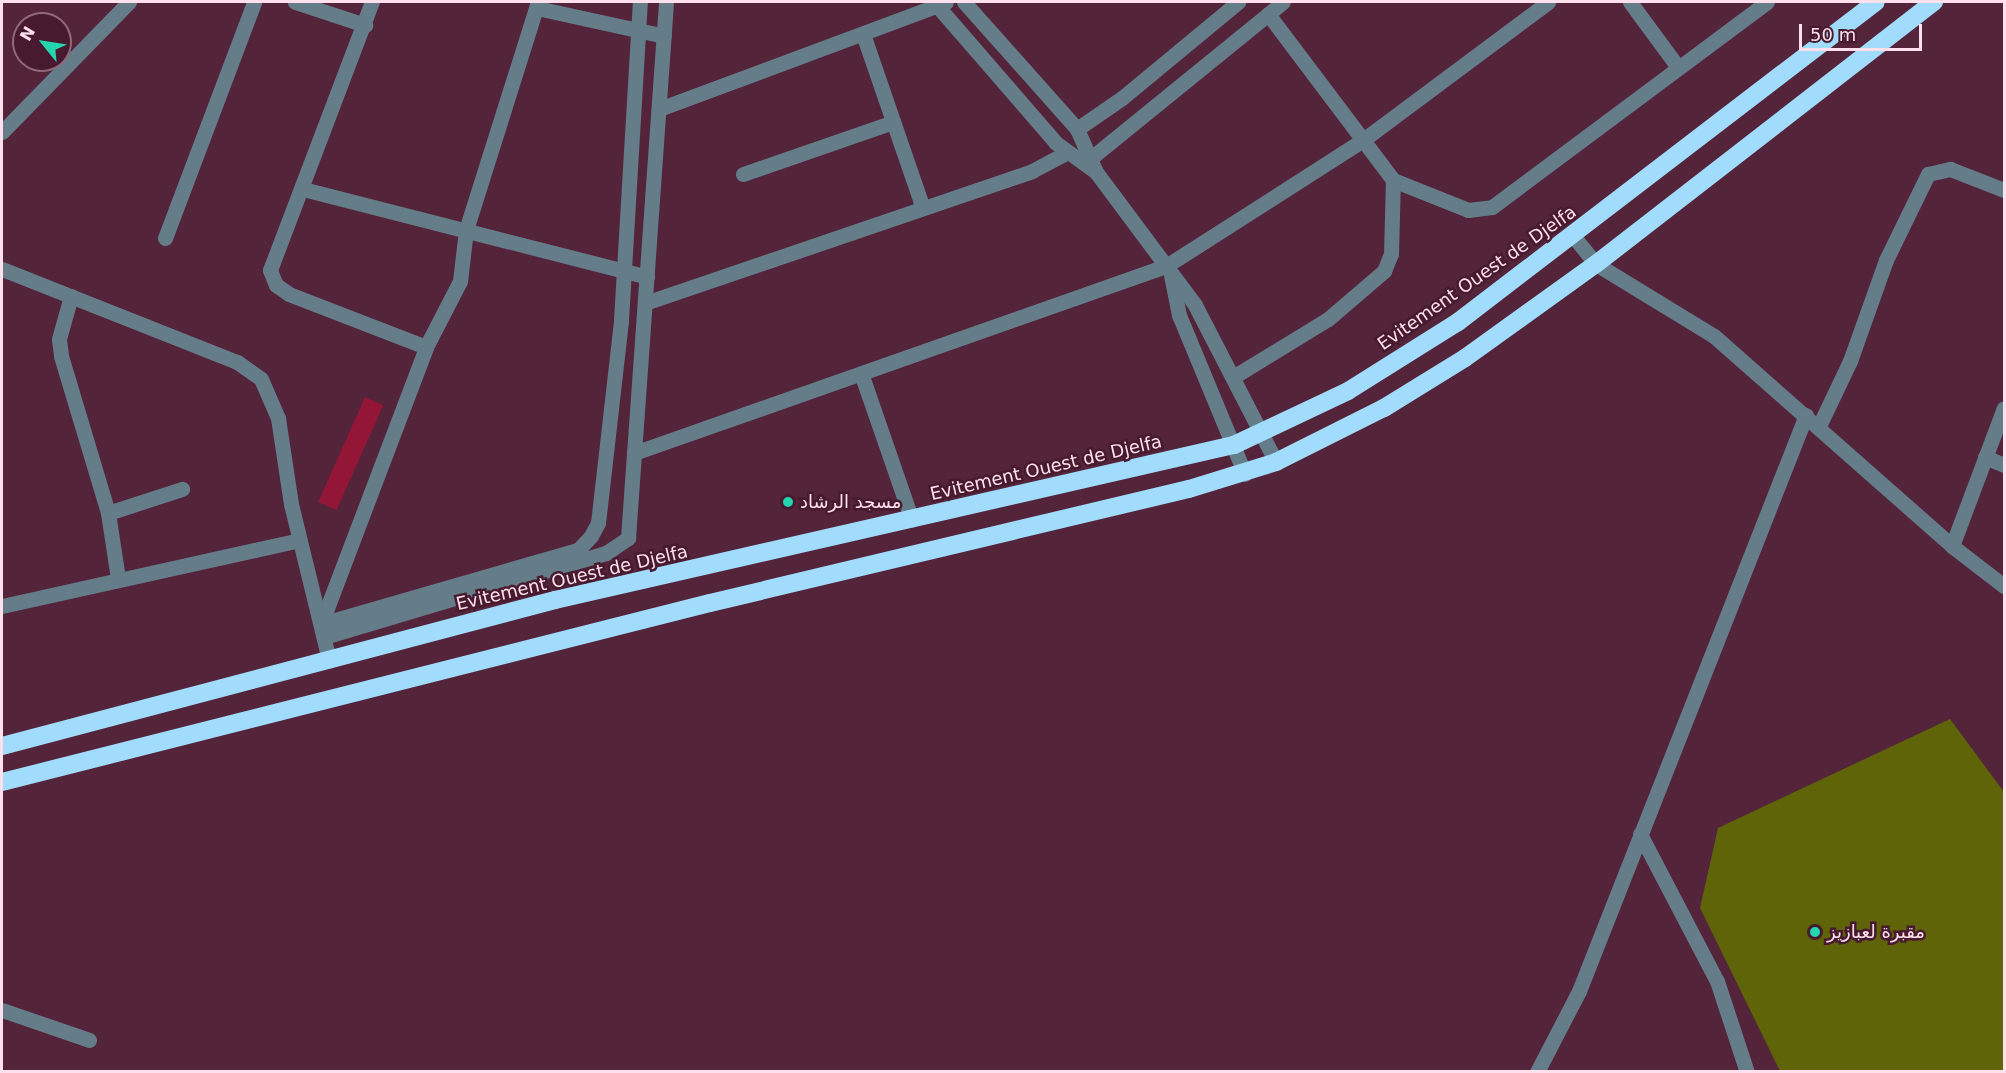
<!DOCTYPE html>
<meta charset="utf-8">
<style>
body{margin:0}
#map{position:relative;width:2006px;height:1073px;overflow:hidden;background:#53243a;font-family:"DejaVu Sans",Cairo,sans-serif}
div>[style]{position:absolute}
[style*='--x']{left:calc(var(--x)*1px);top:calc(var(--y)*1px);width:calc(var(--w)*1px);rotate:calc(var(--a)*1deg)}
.green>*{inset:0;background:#606409}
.building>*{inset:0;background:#931637;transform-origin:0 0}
.minor>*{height:15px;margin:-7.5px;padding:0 7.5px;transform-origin:7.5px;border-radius:7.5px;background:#657c89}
.highway>*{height:18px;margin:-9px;padding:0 9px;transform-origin:9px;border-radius:9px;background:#a1dcfd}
.dots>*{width:16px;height:16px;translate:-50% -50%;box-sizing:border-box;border:3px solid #471a2f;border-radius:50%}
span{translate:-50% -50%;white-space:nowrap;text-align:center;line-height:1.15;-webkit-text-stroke:5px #471a2f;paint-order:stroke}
.street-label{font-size:18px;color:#ffe0ec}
.poi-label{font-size:18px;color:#ffe0ec}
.left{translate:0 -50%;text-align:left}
.frame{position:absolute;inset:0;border:3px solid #ffe0ec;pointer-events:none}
.north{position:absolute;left:12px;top:12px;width:60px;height:60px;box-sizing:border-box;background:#471a2f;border:2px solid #91697b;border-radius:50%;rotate:300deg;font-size:16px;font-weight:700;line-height:24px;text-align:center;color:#ffe0ec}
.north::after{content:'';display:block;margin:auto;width:21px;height:27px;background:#24d5ae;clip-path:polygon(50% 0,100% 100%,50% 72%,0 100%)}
.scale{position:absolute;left:1799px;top:24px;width:123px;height:27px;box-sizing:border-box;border:3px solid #ffe0ec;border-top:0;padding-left:8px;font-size:18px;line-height:21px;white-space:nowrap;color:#ffe0ec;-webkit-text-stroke:4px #471a2f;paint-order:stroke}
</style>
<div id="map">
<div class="green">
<div style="clip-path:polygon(1950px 719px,2004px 792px,2004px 1071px,1780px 1071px,1700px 908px,1718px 828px)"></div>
</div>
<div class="building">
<div style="left:365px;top:397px;width:20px;height:115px;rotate:24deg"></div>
</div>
<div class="minor">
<div style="--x:295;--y:2;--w:74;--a:18.2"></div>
<div style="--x:934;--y:2;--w:186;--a:49.1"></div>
<div style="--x:1056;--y:143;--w:49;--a:35.9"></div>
<div style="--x:964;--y:2;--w:170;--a:48.3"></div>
<div style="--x:1077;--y:129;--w:47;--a:66.2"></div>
<div style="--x:1096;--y:172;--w:166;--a:53.3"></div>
<div style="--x:1195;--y:305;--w:177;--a:62.7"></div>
<div style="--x:1630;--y:2;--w:81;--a:53.6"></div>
<div style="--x:537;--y:8;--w:130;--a:12.4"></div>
<div style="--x:1268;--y:14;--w:208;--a:53"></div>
<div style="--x:1393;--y:180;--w:81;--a:21.8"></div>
<div style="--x:1468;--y:210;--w:24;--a:-7"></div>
<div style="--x:1492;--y:207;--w:343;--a:-36.7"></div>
<div style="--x:863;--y:34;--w:184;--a:71"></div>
<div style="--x:659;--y:109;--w:306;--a:-20.4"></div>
<div style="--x:1077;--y:129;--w:55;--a:-34.6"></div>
<div style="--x:1122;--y:98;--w:151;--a:-39.6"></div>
<div style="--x:2;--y:132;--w:182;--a:-45.7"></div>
<div style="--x:1091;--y:158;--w:247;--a:-39.1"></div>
<div style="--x:743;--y:174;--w:159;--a:-19.1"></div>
<div style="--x:303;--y:189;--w:355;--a:14.3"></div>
<div style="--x:1574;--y:237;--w:35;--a:51"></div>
<div style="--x:1596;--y:264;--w:138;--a:31.4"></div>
<div style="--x:1714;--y:336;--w:317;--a:41.4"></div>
<div style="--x:1952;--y:546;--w:66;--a:37.6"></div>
<div style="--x:165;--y:238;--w:252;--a:-69.3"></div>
<div style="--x:2;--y:269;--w:253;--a:21.6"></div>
<div style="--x:237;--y:362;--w:29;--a:35"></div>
<div style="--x:261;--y:379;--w:43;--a:66.4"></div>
<div style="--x:278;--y:418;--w:87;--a:81.4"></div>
<div style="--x:291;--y:504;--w:161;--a:76.3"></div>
<div style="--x:1171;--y:275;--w:41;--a:78.7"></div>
<div style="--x:1179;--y:315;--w:172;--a:67.5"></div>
<div style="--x:71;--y:296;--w:45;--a:105.6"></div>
<div style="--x:59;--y:339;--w:17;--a:83"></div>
<div style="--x:61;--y:356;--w:164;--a:73.3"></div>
<div style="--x:108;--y:513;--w:66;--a:81.3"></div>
<div style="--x:645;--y:303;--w:409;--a:-18.8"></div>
<div style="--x:1032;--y:171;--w:38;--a:-28"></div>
<div style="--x:426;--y:347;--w:74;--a:-62.7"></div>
<div style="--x:460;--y:281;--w:51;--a:-83.3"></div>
<div style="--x:466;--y:230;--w:239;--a:-72.5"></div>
<div style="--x:862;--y:376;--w:152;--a:70.9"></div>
<div style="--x:1233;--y:377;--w:111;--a:-31.4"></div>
<div style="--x:1328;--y:319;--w:74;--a:-40.6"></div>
<div style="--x:1384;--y:271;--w:18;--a:-68"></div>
<div style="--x:1391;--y:254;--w:74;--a:-88.5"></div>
<div style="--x:1819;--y:426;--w:72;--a:-64.5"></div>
<div style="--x:1850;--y:361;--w:107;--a:-70.4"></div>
<div style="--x:1886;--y:260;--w:96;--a:-64"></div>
<div style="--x:1928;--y:174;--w:23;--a:-13"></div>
<div style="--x:1950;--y:169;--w:58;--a:21.3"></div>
<div style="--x:634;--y:453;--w:564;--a:-19.37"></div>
<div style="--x:1166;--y:266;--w:234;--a:-32.6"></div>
<div style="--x:1363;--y:140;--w:231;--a:-36.7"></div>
<div style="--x:1985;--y:457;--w:21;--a:23"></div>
<div style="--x:108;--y:513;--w:78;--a:-18"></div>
<div style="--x:1952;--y:546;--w:147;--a:-69.4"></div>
<div style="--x:2;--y:606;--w:304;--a:-12.5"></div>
<div style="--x:321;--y:624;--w:267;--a:-16.1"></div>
<div style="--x:578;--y:550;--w:19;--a:-47"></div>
<div style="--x:591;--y:536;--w:15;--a:-62"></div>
<div style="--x:598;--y:523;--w:204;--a:-83.5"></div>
<div style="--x:621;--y:320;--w:319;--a:-86.6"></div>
<div style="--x:321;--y:624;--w:296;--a:-69.2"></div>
<div style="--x:426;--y:347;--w:147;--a:-158.9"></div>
<div style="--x:289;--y:294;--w:16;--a:-145"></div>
<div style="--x:276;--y:285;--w:16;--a:-112"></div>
<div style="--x:270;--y:270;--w:287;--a:-69.2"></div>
<div style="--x:324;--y:637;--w:294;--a:-16.6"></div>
<div style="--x:606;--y:553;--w:27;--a:-34"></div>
<div style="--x:628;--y:538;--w:537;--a:-85.94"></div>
<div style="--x:1640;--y:834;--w:166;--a:62.4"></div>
<div style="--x:1717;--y:981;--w:96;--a:71.8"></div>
<div style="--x:2;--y:1010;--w:92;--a:19"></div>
<div style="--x:1537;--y:1072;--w:91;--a:-62.6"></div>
<div style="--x:1579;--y:991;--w:619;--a:-68.49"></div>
</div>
<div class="highway">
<div style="--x:2;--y:746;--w:572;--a:-14.79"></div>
<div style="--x:555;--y:600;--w:696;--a:-12.86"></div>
<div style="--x:1234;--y:445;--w:126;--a:-25.3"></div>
<div style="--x:1348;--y:391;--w:130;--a:-32.1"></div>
<div style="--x:1458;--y:322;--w:526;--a:-37.44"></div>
<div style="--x:2;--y:782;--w:730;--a:-14.19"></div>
<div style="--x:710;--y:603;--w:492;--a:-13.4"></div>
<div style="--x:1189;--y:489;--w:91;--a:-17.2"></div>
<div style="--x:1276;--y:462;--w:121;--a:-26.6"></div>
<div style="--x:1384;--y:408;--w:95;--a:-31.7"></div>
<div style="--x:1465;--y:358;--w:161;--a:-35.7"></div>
<div style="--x:1596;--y:264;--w:428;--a:-37.8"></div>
</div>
<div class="dots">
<div style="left:788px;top:502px;background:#24d5ae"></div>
<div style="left:1815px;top:932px;background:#24d5ae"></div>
</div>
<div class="street-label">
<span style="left:1477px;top:278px;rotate:-35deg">Evitement Ouest de Djelfa</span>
<span style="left:1046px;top:468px;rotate:-13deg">Evitement Ouest de Djelfa</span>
<span style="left:572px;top:578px;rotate:-13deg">Evitement Ouest de Djelfa</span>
</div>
<div class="poi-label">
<span class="left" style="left:800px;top:502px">مسجد الرشاد</span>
<span class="left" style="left:1827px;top:932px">مقبرة لعبازيز</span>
</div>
<div class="frame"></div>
<div class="north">N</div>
<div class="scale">50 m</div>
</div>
